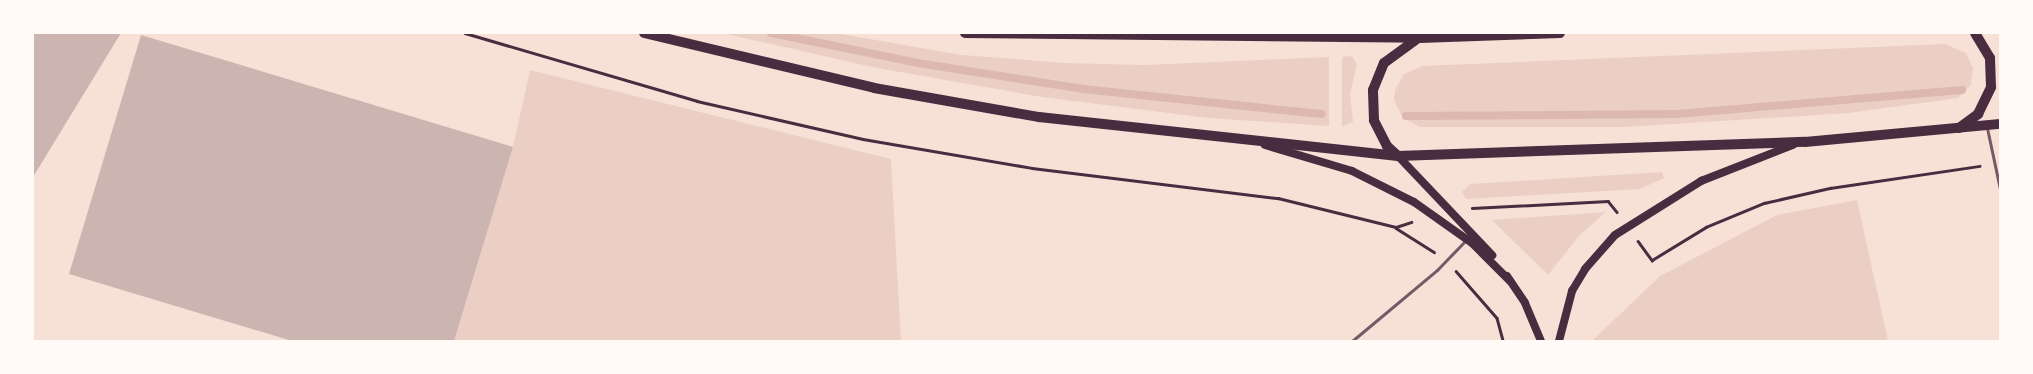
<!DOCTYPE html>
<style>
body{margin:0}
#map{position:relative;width:2033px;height:374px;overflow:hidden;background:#f7e1d7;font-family:"Fira Sans",sans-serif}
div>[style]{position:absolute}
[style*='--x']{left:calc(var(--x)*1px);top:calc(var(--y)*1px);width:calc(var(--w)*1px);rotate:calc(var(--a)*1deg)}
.green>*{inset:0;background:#ebcfc5}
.stream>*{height:8px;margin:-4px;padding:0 4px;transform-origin:4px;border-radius:4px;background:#dcb8b0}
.building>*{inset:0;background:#ccb4b1}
.path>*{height:2.5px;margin:-1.25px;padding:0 1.25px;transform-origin:1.25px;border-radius:1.25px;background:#4a2c40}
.service>*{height:3px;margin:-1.5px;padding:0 1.5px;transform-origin:1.5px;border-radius:1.5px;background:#755966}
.secondary>*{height:8px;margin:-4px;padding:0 4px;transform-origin:4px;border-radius:4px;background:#4a2c40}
.primary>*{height:10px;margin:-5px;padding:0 5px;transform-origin:5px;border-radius:5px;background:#4a2c40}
span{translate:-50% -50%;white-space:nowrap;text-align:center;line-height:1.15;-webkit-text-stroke:4px #fffaf5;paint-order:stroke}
.frame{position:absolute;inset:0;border:34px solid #fffaf5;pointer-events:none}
</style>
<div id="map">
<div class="green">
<div style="clip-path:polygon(722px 33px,835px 33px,962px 55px,1065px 63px,1144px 65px,1329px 57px,1329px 126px,1208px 118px,1042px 97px,877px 68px)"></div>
<div style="clip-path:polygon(1945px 44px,1966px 53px,1973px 68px,1971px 85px,1958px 98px,1848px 113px,1625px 127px,1420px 127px,1403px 118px,1394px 100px,1395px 90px,1404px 74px,1422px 66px)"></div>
<div style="clip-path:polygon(1352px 56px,1357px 64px,1350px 94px,1353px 122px,1342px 127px,1342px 57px)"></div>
<div style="clip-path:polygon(530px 70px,891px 159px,901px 341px,454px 341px,513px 147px)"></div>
<div style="clip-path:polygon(1662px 172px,1664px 178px,1640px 189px,1466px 199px,1462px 192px,1470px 184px)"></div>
<div style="clip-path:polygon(1857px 200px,1888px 341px,1592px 341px,1660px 276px,1777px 215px)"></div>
<div style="clip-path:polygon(1606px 212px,1579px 236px,1548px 275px,1492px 220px)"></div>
</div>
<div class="stream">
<div style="--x:771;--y:33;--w:156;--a:11.5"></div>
<div style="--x:924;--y:64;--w:161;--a:8.9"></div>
<div style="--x:1083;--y:89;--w:240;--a:6"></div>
<div style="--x:1406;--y:116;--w:271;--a:-0.4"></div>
<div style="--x:1677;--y:114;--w:286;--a:-4.8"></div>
</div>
<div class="building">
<div style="clip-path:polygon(33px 33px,121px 33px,33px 177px)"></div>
<div style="clip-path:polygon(141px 35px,513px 147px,454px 341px,292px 341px,69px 274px)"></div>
</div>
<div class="path">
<div style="--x:465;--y:33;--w:242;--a:16.3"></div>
<div style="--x:697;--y:101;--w:170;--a:12.9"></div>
<div style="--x:863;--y:139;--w:171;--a:9.7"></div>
<div style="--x:1032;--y:168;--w:248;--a:7"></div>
<div style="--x:1278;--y:198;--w:122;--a:13.8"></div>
<div style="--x:1396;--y:227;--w:16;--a:-18"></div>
<div style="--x:1472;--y:208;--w:136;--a:-2.9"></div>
<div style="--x:1608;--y:201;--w:14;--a:51"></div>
<div style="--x:1396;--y:228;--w:45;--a:32.3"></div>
<div style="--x:1638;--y:241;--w:24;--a:54"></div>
<div style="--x:1652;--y:260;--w:63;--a:-31.4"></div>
<div style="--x:1706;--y:227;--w:63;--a:-22.5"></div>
<div style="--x:1764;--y:203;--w:68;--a:-12.8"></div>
<div style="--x:1830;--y:188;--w:151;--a:-8.4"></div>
<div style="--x:1456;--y:271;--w:62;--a:48.9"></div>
<div style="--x:1497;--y:318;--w:24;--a:75"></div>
</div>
<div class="service">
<div style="--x:1987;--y:128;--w:62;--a:78"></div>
<div style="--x:1352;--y:341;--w:111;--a:-39.9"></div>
<div style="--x:1437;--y:270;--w:42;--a:-46"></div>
</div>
<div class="secondary">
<div style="--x:1265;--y:145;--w:91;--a:16.6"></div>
<div style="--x:1352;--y:171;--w:69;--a:26.6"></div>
<div style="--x:1414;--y:202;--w:71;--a:35.3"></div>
<div style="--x:1472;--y:243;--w:54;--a:45"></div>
<div style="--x:1398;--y:156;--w:137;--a:46.5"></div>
<div style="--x:1507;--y:276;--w:32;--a:56"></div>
<div style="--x:1525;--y:303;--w:41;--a:67.2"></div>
<div style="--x:1559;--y:341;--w:52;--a:-75.4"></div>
<div style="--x:1572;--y:291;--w:26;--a:-59"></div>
<div style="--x:1585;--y:269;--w:45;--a:-48.6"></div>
<div style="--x:1615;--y:235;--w:102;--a:-32.1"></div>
<div style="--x:1701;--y:181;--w:99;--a:-21.4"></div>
</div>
<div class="primary">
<div style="--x:644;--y:33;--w:236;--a:13.4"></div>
<div style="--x:874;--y:88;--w:168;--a:10"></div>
<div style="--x:1039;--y:117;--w:361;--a:6.2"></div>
<div style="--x:1398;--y:156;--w:407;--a:-2"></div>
<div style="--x:1805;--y:142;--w:196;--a:-5.3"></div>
<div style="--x:965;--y:33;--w:455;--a:0.6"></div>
<div style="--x:1420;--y:38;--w:140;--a:-2"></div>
<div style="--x:1959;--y:128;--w:24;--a:-36"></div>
<div style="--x:1978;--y:114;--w:30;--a:-64"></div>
<div style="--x:1991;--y:87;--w:29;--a:-92"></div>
<div style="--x:1990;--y:58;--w:29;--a:-121"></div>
<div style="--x:1398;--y:156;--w:15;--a:-138"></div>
<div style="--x:1387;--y:146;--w:29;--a:-117"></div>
<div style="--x:1374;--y:120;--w:30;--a:-92"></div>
<div style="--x:1373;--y:90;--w:29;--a:-68"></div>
<div style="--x:1384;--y:63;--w:39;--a:-36"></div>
</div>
<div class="frame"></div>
</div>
